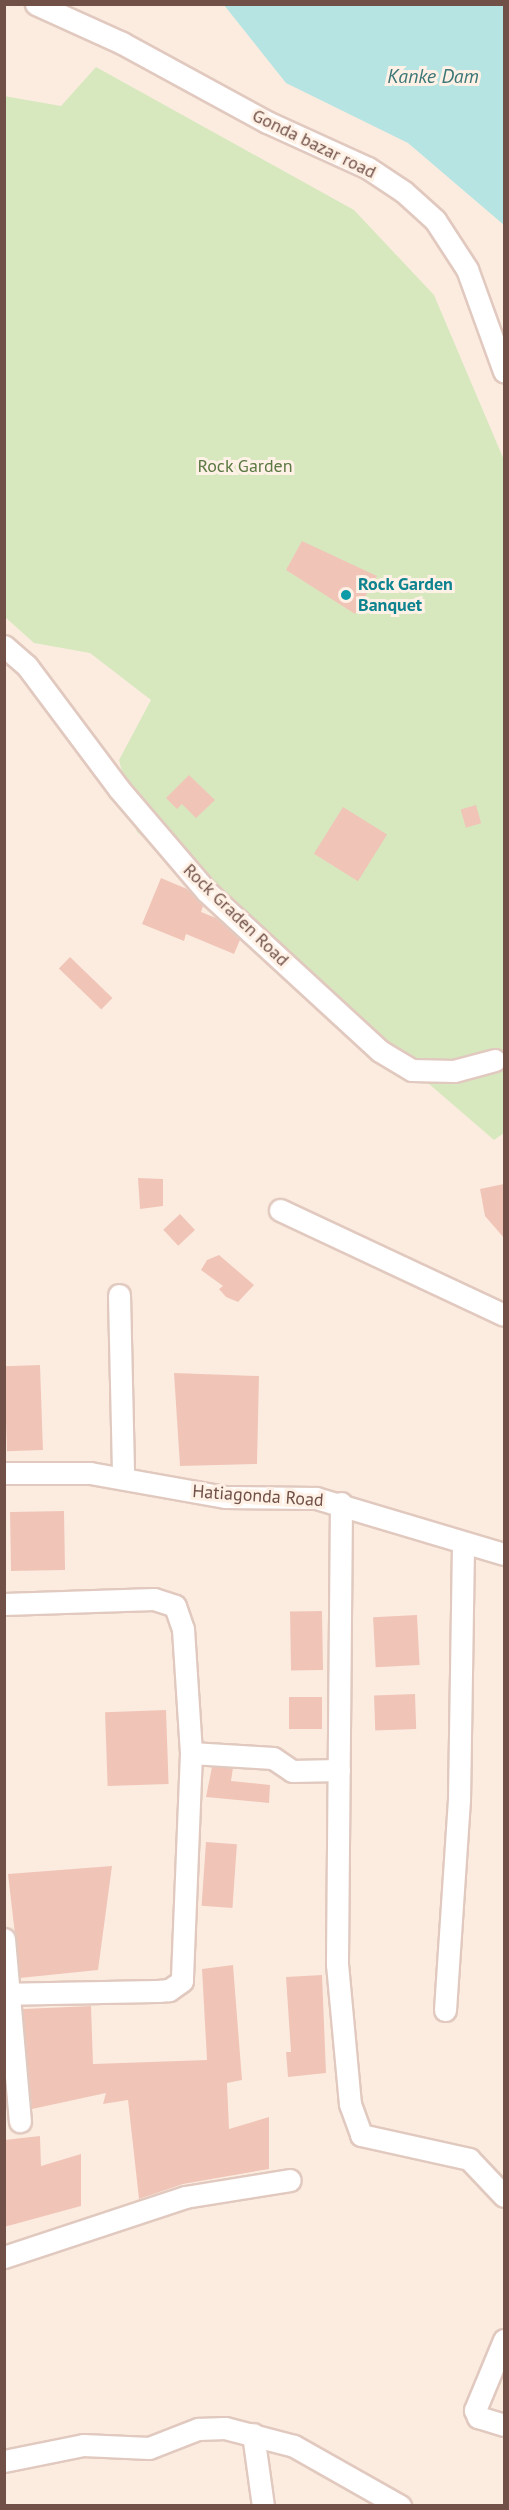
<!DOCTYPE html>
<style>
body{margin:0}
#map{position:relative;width:509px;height:2510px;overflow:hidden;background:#fcece0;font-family:"PT Sans",sans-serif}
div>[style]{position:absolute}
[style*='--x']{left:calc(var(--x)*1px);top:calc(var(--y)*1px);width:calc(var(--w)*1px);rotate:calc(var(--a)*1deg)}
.green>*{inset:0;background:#d7e8bf}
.water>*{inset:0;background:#b5e4e3}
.building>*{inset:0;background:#f0c5b8;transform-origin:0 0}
.roads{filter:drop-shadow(2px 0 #e1c9bf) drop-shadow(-2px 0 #e1c9bf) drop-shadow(0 2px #e1c9bf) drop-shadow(0 -2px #e1c9bf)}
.minor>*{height:21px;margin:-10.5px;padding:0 10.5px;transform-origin:10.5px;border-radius:10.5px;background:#fff}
.dots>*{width:16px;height:16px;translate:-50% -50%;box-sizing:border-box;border:3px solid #fff1e5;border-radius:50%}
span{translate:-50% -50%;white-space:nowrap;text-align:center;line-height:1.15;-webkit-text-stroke:6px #fff1e5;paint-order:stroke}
.street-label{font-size:18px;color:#715048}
.park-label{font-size:18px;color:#5a7841}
.culture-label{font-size:18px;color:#0d838f;font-weight:700}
.left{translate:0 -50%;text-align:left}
.water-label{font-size:20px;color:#3c7777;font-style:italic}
.frame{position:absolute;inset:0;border:6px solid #715048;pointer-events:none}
</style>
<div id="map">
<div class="green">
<div style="clip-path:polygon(96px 67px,354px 210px,434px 295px,504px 460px,504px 1133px,494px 1140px,137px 832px,119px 760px,151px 700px,90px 653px,34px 643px,5px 617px,4px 96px,61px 106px)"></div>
</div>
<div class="water">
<div style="clip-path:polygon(224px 5px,504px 5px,504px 225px,408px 143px,286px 83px)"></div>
</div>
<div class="building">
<div style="clip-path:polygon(302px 541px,377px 576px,355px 614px,286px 570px)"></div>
<div style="clip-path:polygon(189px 775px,215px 800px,196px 818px,182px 804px,177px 809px,166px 798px)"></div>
<div style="left:476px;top:805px;width:19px;height:16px;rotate:74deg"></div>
<div style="left:343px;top:807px;width:52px;height:55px;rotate:32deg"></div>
<div style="clip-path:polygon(161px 878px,187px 889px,203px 906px,201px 912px,216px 918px,240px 940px,234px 954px,186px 934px,184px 941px,142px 924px)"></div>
<div style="left:70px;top:957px;width:59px;height:16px;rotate:44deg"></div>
<div style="clip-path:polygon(138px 1178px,163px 1179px,163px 1206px,140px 1209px)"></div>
<div style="clip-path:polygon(504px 1184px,504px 1238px,485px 1216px,480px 1189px)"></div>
<div style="left:180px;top:1214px;width:22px;height:23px;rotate:47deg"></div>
<div style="clip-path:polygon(219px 1255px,254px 1285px,238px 1302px,226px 1297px,219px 1289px,223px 1286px,201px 1270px,207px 1260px)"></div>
<div style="left:40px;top:1365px;width:85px;height:36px;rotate:88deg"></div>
<div style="clip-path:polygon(174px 1373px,259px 1376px,257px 1464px,180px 1466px)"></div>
<div style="left:64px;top:1511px;width:59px;height:54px;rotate:89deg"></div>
<div style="left:322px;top:1611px;width:59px;height:32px;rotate:89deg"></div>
<div style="left:417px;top:1615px;width:50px;height:44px;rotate:87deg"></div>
<div style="left:415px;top:1694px;width:35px;height:41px;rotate:88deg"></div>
<div style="left:322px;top:1697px;width:32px;height:33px;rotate:90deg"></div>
<div style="left:166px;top:1710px;width:74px;height:61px;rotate:88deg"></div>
<div style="clip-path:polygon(212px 1767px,233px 1768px,231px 1781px,270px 1785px,269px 1803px,206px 1797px)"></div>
<div style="left:206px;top:1842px;width:31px;height:64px;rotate:4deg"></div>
<div style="clip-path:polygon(112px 1866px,98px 1970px,20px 1978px,8px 1874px)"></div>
<div style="clip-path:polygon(233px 1965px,242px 2080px,227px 2083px,229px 2129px,269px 2117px,269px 2169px,183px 2184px,139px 2199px,128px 2100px,103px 2104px,106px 2093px,32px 2109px,23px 2009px,91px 2006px,93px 2064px,207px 2060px,202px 1969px)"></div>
<div style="clip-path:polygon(322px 1975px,326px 2073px,288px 2077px,286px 2052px,291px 2052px,286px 1977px)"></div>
<div style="clip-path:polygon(40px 2136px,41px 2166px,81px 2154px,81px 2206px,4px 2227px,4px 2140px)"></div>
</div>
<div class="roads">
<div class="minor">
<div style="--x:36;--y:4;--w:94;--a:24.4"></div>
<div style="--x:122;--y:43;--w:165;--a:28.6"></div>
<div style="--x:267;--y:122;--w:111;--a:24.5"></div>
<div style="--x:368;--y:168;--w:43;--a:33.7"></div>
<div style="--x:404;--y:192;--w:42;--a:42.1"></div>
<div style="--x:435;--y:220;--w:59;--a:56.9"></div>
<div style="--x:467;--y:269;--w:109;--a:70.1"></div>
<div style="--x:4;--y:646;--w:30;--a:41"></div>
<div style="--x:27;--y:666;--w:154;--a:53.2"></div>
<div style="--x:119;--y:789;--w:134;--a:49.5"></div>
<div style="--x:206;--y:891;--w:236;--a:42.6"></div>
<div style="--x:380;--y:1051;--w:37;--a:31"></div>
<div style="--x:412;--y:1070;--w:42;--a:1.4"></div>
<div style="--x:454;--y:1071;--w:42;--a:-15"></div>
<div style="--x:280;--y:1210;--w:247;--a:25.1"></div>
<div style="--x:119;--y:1295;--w:183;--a:88.7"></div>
<div style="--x:4;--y:1473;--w:86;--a:0"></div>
<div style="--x:90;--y:1473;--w:137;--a:10.1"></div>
<div style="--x:225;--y:1497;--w:91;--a:0.6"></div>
<div style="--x:316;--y:1498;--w:196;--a:16.6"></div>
<div style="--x:341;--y:1503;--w:461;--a:90.5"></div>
<div style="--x:337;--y:1964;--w:141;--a:84.7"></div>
<div style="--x:350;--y:2104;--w:33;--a:70"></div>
<div style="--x:361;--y:2135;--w:111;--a:12.5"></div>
<div style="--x:469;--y:2159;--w:51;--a:46.6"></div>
<div style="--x:4;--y:1604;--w:150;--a:-1.9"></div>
<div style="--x:154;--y:1599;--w:22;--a:18"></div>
<div style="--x:175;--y:1606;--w:24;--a:71"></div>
<div style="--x:183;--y:1629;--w:124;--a:86.3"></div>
<div style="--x:191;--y:1753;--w:228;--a:92.3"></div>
<div style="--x:182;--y:1981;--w:16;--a:145"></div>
<div style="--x:169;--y:1990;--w:11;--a:175"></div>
<div style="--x:158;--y:1991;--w:151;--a:178.9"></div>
<div style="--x:191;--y:1753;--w:82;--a:3.5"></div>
<div style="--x:273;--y:1758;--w:23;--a:34"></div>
<div style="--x:292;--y:1771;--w:47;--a:-1.2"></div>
<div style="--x:4;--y:1939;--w:183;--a:85"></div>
<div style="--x:445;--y:2010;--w:210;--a:-86.2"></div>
<div style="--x:459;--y:1800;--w:256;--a:-89.1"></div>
<div style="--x:4;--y:2257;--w:191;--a:-18.3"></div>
<div style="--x:185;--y:2197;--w:106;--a:-9.2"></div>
<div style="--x:504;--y:2340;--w:76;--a:112.5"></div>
<div style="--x:475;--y:2410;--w:8;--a:67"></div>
<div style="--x:478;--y:2417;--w:27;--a:17"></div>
<div style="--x:253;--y:2434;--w:73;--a:82.1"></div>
<div style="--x:4;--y:2461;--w:81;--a:-11.4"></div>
<div style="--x:83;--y:2445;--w:66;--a:2.6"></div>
<div style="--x:149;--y:2448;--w:53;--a:-21.2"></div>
<div style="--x:198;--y:2429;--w:27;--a:-2"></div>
<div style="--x:225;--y:2428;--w:71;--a:14.6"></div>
<div style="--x:294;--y:2446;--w:122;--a:29.5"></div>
</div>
</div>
<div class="dots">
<div style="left:346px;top:595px;background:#0f9aa8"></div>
</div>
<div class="street-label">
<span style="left:314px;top:144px;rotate:26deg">Gonda bazar road</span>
<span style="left:236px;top:915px;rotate:44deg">Rock Graden Road</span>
<span style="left:258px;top:1496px;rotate:4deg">Hatiagonda Road</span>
</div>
<div class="park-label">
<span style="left:245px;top:466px">Rock Garden</span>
</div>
<div class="culture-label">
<span class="left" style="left:358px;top:595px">Rock Garden<br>Banquet</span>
</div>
<div class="water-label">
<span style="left:433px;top:76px">Kanke Dam</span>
</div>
<div class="frame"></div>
</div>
